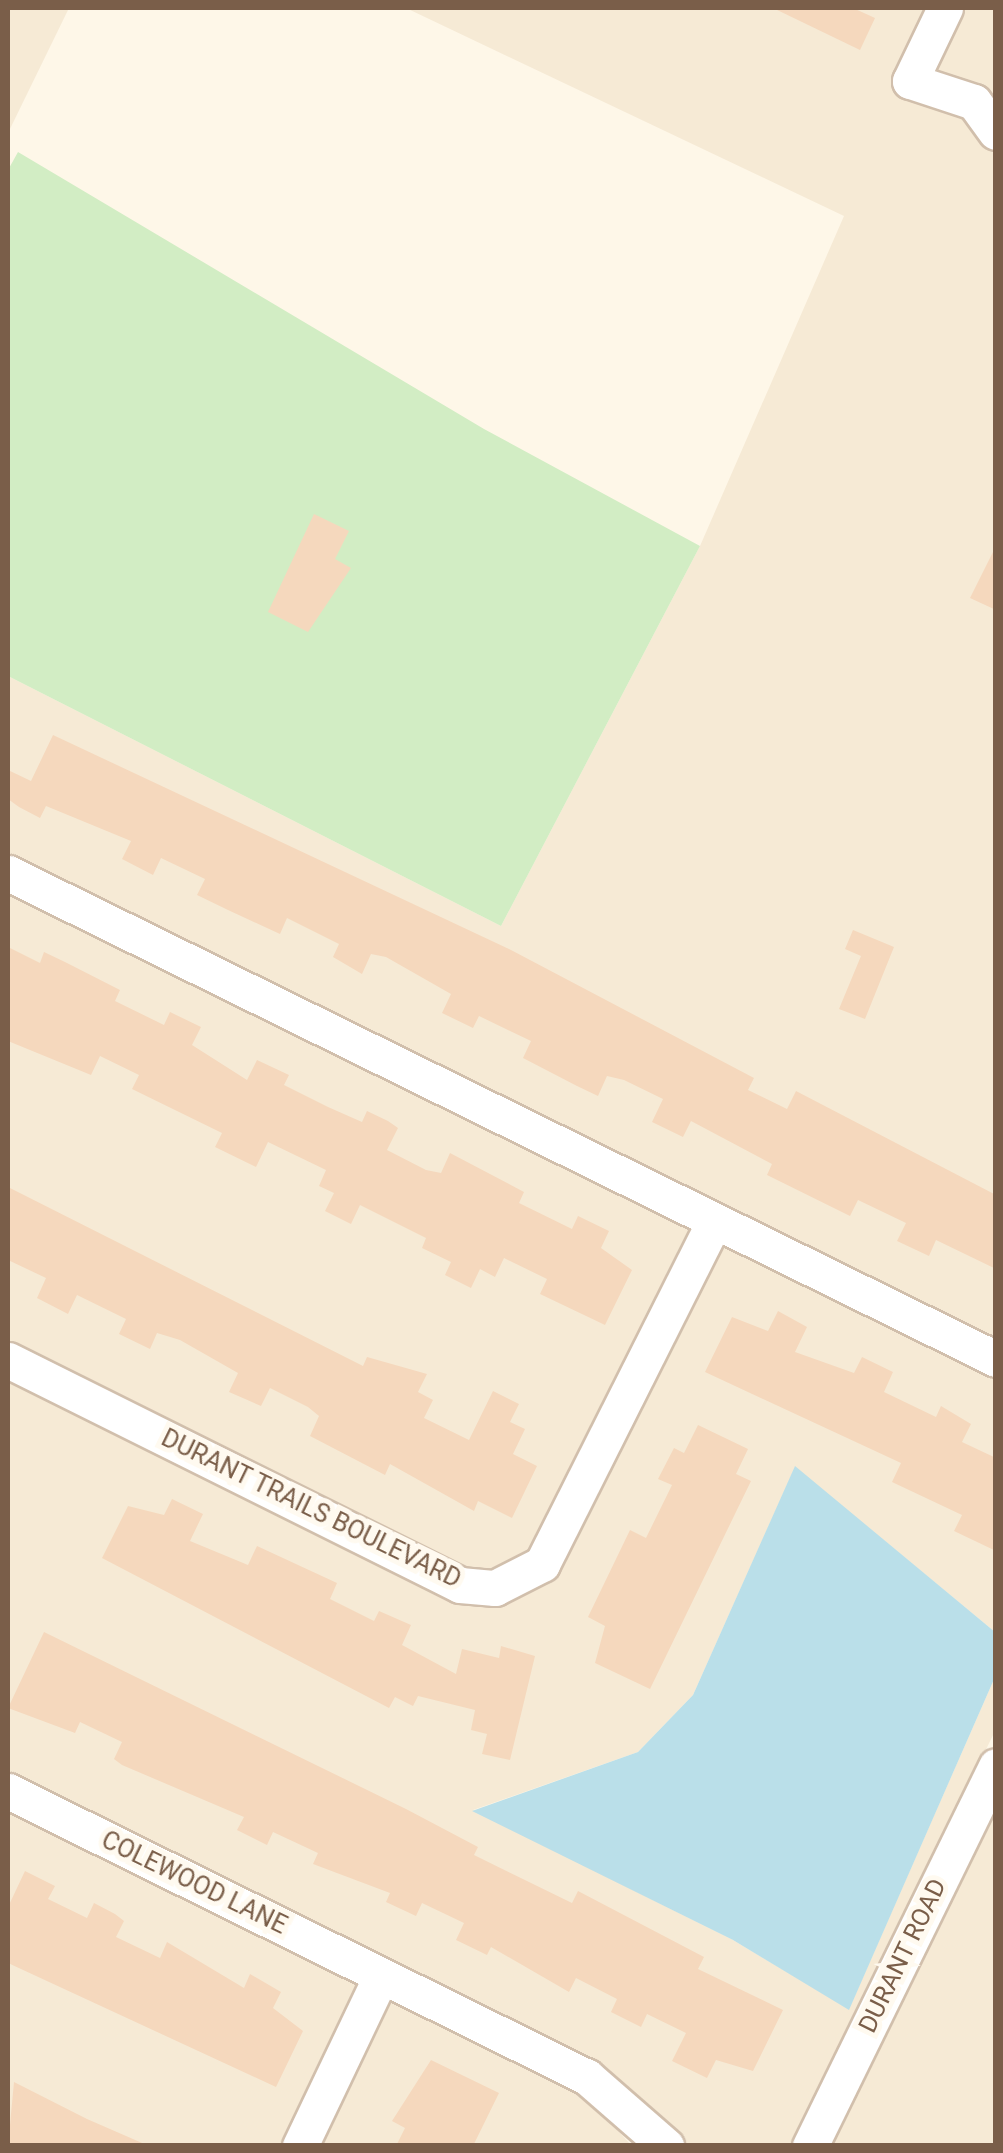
<!DOCTYPE html>
<style>
body{margin:0}
#map{position:relative;width:1003px;height:2153px;overflow:hidden;background:#fef7e8;font-family:Roboto,sans-serif}
div>[style]{position:absolute}
[style*='--x']{left:calc(var(--x)*1px);top:calc(var(--y)*1px);width:calc(var(--w)*1px);rotate:calc(var(--a)*1deg)}
.residential>*{inset:0;background:#f6ead5}
.green>*{inset:0;background:#d2edc4}
.water>*{inset:0;background:#badfe9}
.building>*{inset:0;background:#f5d8bd}
.roads{filter:drop-shadow(2px 0 #d1bfac) drop-shadow(-2px 0 #d1bfac) drop-shadow(0 2px #d1bfac) drop-shadow(0 -2px #d1bfac)}
.minor>*{height:35px;margin:-17.5px;padding:0 17.5px;transform-origin:17.5px;border-radius:17.5px;background:#fff}
span{translate:-50% -50%;white-space:nowrap;text-align:center;line-height:1.15;-webkit-text-stroke:10px #fffaf0;paint-order:stroke}
.street-label{font-size:25px;color:#7a5e49}
.frame{position:absolute;inset:0;border:10px solid #7a5e49;pointer-events:none}
</style>
<div id="map">
<div class="residential">
<div style="clip-path:polygon(8px 8px,69px 8px,8px 133px)"></div>
<div style="clip-path:polygon(406px 8px,928px 8px,896px 75px,965px 113px,996px 157px,995px 1344px,8px 858px,8px 676px,501px 926px,700px 546px,844px 216px)"></div>
<div style="clip-path:polygon(962px 8px,995px 8px,995px 108px,978px 83px,930px 73px)"></div>
<div style="clip-path:polygon(8px 888px,694px 1228px,529px 1556px,492px 1574px,463px 1572px,8px 1345px)"></div>
<div style="clip-path:polygon(722px 1241px,987px 1370px,996px 1384px,995px 1632px,795px 1467px,693px 1695px,638px 1752px,473px 1810px,733px 1940px,849px 2009px,995px 1677px,995px 1731px,793px 2145px,689px 2145px,8px 1776px,8px 1376px,495px 1602px,529px 1593px,556px 1571px)"></div>
<div style="clip-path:polygon(995px 1801px,995px 2145px,827px 2145px)"></div>
<div style="clip-path:polygon(8px 1806px,362px 1981px,283px 2145px,8px 2145px)"></div>
<div style="clip-path:polygon(389px 1995px,580px 2089px,631px 2145px,317px 2146px)"></div>
</div>
<div class="green">
<div style="clip-path:polygon(18px 152px,484px 429px,700px 546px,501px 926px,8px 676px,8px 170px)"></div>
</div>
<div class="water">
<div style="clip-path:polygon(795px 1466px,995px 1632px,995px 1677px,849px 2010px,733px 1940px,472px 1811px,638px 1752px,693px 1695px)"></div>
</div>
<div class="building">
<div style="clip-path:polygon(773px 8px,853px 8px,875px 18px,860px 50px)"></div>
<div style="clip-path:polygon(314px 514px,349px 531px,335px 559px,351px 568px,308px 632px,268px 612px)"></div>
<div style="clip-path:polygon(996px 546px,996px 610px,970px 598px)"></div>
<div style="clip-path:polygon(53px 735px,511px 950px,754px 1078px,748px 1090px,787px 1109px,796px 1091px,996px 1195px,996px 1269px,936px 1240px,929px 1256px,897px 1241px,906px 1223px,858px 1200px,850px 1216px,767px 1175px,772px 1164px,691px 1121px,683px 1137px,652px 1122px,663px 1099px,624px 1080px,607px 1076px,598px 1096px,577px 1086px,523px 1058px,531px 1041px,479px 1016px,473px 1028px,442px 1013px,451px 994px,386px 957px,371px 954px,362px 974px,333px 957px,339px 944px,287px 918px,280px 934px,228px 910px,197px 895px,205px 879px,161px 858px,153px 875px,122px 859px,131px 841px,46px 806px,40px 818px,19px 807px,8px 799px,8px 770px,31px 781px)"></div>
<div style="clip-path:polygon(853px 930px,894px 947px,865px 1019px,839px 1009px,861px 956px,845px 949px)"></div>
<div style="clip-path:polygon(8px 947px,40px 963px,44px 952px,65px 962px,120px 990px,115px 1001px,164px 1025px,170px 1012px,201px 1027px,192px 1045px,247px 1080px,257px 1060px,289px 1075px,284px 1085px,328px 1107px,362px 1122px,367px 1111px,388px 1121px,398px 1128px,387px 1150px,426px 1170px,441px 1173px,450px 1153px,524px 1192px,519px 1203px,572px 1229px,578px 1216px,609px 1231px,601px 1248px,632px 1270px,605px 1325px,540px 1294px,547px 1279px,504px 1258px,495px 1277px,480px 1269px,471px 1288px,445px 1275px,451px 1262px,422px 1248px,426px 1238px,360px 1205px,351px 1224px,325px 1211px,334px 1193px,319px 1186px,326px 1170px,268px 1142px,256px 1167px,215px 1147px,222px 1133px,132px 1089px,139px 1075px,100px 1056px,91px 1075px,8px 1041px)"></div>
<div style="clip-path:polygon(8px 1187px,363px 1366px,367px 1357px,427px 1374px,418px 1392px,433px 1400px,424px 1418px,469px 1440px,493px 1391px,519px 1404px,510px 1422px,525px 1429px,513px 1454px,537px 1466px,512px 1518px,478px 1501px,474px 1511px,390px 1464px,385px 1475px,310px 1436px,319px 1416px,308px 1407px,270px 1388px,261px 1406px,229px 1392px,238px 1373px,180px 1340px,157px 1333px,150px 1349px,119px 1334px,126px 1319px,77px 1295px,68px 1314px,37px 1298px,46px 1278px,8px 1260px)"></div>
<div style="clip-path:polygon(778px 1311px,807px 1327px,795px 1352px,854px 1373px,862px 1357px,893px 1372px,884px 1392px,936px 1417px,941px 1406px,971px 1424px,962px 1442px,996px 1458px,996px 1551px,954px 1531px,962px 1515px,892px 1482px,901px 1463px,705px 1372px,732px 1317px,768px 1331px)"></div>
<div style="clip-path:polygon(698px 1425px,748px 1449px,736px 1474px,751px 1481px,650px 1689px,595px 1663px,605px 1626px,588px 1617px,630px 1530px,646px 1538px,672px 1485px,658px 1479px,674px 1448px,684px 1453px)"></div>
<div style="clip-path:polygon(172px 1499px,203px 1514px,190px 1541px,248px 1565px,257px 1546px,337px 1583px,330px 1599px,374px 1621px,379px 1611px,411px 1625px,402px 1645px,456px 1674px,462px 1649px,499px 1658px,501px 1646px,535px 1656px,510px 1760px,482px 1754px,487px 1734px,471px 1730px,475px 1710px,418px 1696px,413px 1706px,395px 1697px,389px 1708px,102px 1558px,128px 1506px,164px 1515px)"></div>
<div style="clip-path:polygon(44px 1632px,406px 1809px,478px 1847px,474px 1855px,572px 1903px,578px 1891px,704px 1957px,698px 1969px,783px 2010px,753px 2071px,716px 2060px,707px 2078px,672px 2061px,686px 2033px,647px 2014px,641px 2027px,611px 2012px,617px 1999px,576px 1978px,569px 1992px,491px 1947px,487px 1955px,456px 1940px,464px 1923px,422px 1903px,416px 1916px,386px 1902px,390px 1893px,313px 1864px,318px 1853px,273px 1832px,267px 1845px,237px 1830px,244px 1817px,122px 1765px,114px 1759px,122px 1742px,80px 1722px,75px 1733px,8px 1708px)"></div>
<div style="clip-path:polygon(25px 1871px,55px 1886px,48px 1899px,87px 1918px,94px 1903px,115px 1914px,124px 1921px,116px 1937px,160px 1958px,167px 1942px,244px 1988px,250px 1974px,281px 1992px,273px 2008px,303px 2031px,276px 2087px,8px 1963px,8px 1907px)"></div>
<div style="clip-path:polygon(431px 2060px,499px 2093px,473px 2146px,396px 2146px,405px 2128px,392px 2121px)"></div>
<div style="clip-path:polygon(14px 2082px,87px 2119px,149px 2146px,8px 2146px)"></div>
</div>
<div class="roads">
<div class="minor">
<div style="--x:945;--y:8;--w:81;--a:115.6"></div>
<div style="--x:910;--y:81;--w:67;--a:18.2"></div>
<div style="--x:974;--y:102;--w:37;--a:54"></div>
<div style="--x:8;--y:873;--w:1101;--a:26.19"></div>
<div style="--x:8;--y:1360;--w:505;--a:26.46"></div>
<div style="--x:460;--y:1585;--w:35;--a:5"></div>
<div style="--x:495;--y:1588;--w:53;--a:-27.1"></div>
<div style="--x:542;--y:1564;--w:383;--a:-63.3"></div>
<div style="--x:8;--y:1791;--w:646;--a:26.29"></div>
<div style="--x:587;--y:2077;--w:105;--a:41.1"></div>
<div style="--x:300;--y:2146;--w:188;--a:-64.5"></div>
<div style="--x:810;--y:2146;--w:423;--a:-63.9"></div>
</div>
</div>
<div class="street-label">
<span style="left:311px;top:1509px;rotate:26deg">DURANT TRAILS BOULEVARD</span>
<span style="left:194px;top:1883px;rotate:26deg">COLEWOOD LANE</span>
<span style="left:903px;top:1956px;rotate:-64deg">DURANT ROAD</span>
</div>
<div class="frame"></div>
</div>
